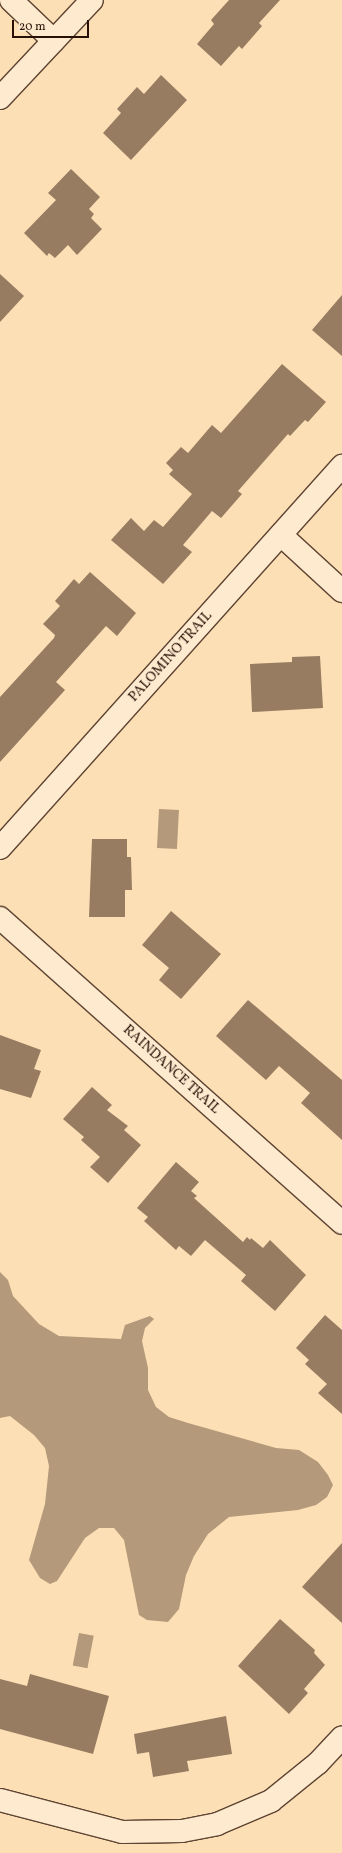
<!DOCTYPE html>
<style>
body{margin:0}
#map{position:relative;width:342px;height:1853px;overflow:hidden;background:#fcdfb5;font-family:Vollkorn,serif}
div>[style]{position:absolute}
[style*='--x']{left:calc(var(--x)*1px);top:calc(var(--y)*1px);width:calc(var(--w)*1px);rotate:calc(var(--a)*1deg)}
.water>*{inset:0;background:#b4997a;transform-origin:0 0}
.building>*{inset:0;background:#977c61}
.roads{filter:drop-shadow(1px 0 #5e4432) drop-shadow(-1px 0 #5e4432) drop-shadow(0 1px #5e4432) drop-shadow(0 -1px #5e4432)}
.street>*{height:22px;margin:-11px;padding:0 11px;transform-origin:11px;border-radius:11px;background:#fdeacf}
span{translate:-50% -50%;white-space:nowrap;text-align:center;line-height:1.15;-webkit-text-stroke:3.5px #fdeacf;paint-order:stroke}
.street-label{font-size:14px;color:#291006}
.scale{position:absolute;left:12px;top:20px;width:77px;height:18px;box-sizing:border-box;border:2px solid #291006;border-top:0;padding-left:5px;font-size:12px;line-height:14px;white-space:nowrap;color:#291006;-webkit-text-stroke:3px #fdeacf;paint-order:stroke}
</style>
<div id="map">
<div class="water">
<div style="left:159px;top:809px;width:20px;height:39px;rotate:3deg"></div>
<div style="clip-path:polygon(0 1272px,8px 1280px,13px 1296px,39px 1324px,59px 1336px,121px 1339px,125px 1325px,150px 1316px,154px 1319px,145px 1328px,142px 1341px,148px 1368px,148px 1390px,156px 1407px,169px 1417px,188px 1423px,276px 1448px,299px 1450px,318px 1462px,328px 1475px,333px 1485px,327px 1497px,316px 1505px,298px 1510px,229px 1517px,208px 1534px,194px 1556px,186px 1575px,179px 1609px,168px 1622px,147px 1620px,139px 1615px,124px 1540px,114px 1528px,99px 1528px,85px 1538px,57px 1581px,50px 1584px,40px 1578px,29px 1560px,45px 1504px,49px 1466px,45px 1448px,34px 1435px,10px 1416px,0 1418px)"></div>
<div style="left:79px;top:1633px;width:15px;height:33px;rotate:11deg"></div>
</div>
<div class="building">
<div style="clip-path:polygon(229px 0,280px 0,259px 23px,262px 26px,242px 49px,239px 46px,221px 66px,197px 44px,214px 24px,211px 20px)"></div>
<div style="clip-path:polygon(161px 75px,187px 100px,131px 160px,103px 133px,121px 113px,117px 109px,137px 87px,144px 94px)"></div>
<div style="clip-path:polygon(71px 169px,100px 197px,89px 209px,94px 214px,91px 218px,102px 229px,77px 255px,68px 245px,55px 258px,49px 253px,47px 256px,24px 233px,56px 200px,48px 193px)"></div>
<div style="clip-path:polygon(0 274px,24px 296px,0 322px)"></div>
<div style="clip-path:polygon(342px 295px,342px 356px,312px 330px)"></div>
<div style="clip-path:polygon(282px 364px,326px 402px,308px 422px,305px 420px,290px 436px,288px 434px,238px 491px,242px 494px,221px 518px,212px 511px,183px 545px,192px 552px,163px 584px,111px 540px,131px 518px,144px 531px,154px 520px,163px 527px,192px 494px,169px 474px,173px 470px,166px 463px,181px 447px,188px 453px,212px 425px,221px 433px)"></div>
<div style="clip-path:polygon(90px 572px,136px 613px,117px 636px,106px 626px,56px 682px,65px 690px,0 762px,0 697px,54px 638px,55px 635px,43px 624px,60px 606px,55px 601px,74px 579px,79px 584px)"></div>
<div style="clip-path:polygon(320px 656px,323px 708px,252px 712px,250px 664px,292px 662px,292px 657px)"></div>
<div style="clip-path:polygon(92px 839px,127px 839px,127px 857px,131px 857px,132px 890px,125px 890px,125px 917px,89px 917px)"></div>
<div style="clip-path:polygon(171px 911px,221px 954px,181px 999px,159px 980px,169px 968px,142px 945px)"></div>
<div style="clip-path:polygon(248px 1000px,342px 1080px,342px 1140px,301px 1103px,310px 1093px,279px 1066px,266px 1080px,216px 1036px)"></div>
<div style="clip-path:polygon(0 1035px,41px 1050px,34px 1069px,41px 1071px,31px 1098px,0 1089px)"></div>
<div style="clip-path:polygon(92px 1087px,112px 1105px,107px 1110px,128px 1126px,124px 1130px,141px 1145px,108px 1183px,90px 1167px,100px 1157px,81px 1140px,84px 1137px,63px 1119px)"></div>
<div style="clip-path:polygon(176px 1162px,199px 1182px,191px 1191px,197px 1196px,194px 1198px,243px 1242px,247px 1237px,250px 1240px,251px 1238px,263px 1248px,270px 1240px,306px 1275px,275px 1311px,241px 1281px,246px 1275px,205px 1240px,191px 1256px,179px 1246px,176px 1250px,144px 1221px,148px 1217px,137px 1208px)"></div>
<div style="clip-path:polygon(325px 1315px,342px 1330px,342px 1414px,318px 1393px,327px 1384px,305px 1364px,309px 1360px,296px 1348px)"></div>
<div style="clip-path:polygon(342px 1543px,342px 1623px,302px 1587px)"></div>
<div style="clip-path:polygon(280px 1619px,315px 1650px,314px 1653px,325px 1665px,304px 1689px,308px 1693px,289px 1714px,238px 1666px)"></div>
<div style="clip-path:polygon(30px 1674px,109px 1696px,93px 1754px,0 1729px,0 1679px,27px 1686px)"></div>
<div style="clip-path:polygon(226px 1716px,232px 1754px,187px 1761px,189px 1771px,153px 1777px,149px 1752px,137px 1754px,134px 1734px)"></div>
</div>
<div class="roads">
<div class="street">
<div style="--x:11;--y:0;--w:59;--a:43.6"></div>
<div style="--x:0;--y:98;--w:134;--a:-46.8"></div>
<div style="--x:281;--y:535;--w:83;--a:42.6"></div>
<div style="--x:0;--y:848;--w:513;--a:-48.16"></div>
<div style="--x:0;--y:918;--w:458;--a:41.7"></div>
<div style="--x:0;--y:1800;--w:126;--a:14.7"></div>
<div style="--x:122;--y:1832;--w:60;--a:-1"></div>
<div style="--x:182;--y:1831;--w:36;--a:-11"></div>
<div style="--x:217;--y:1824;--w:59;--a:-23.1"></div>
<div style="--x:271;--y:1801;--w:60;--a:-39"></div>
<div style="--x:318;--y:1763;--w:35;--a:-47"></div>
</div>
</div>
<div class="street-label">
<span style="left:171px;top:657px;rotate:-48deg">PALOMINO TRAIL</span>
<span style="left:171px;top:1070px;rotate:42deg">RAINDANCE TRAIL</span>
</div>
<div class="scale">20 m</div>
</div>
